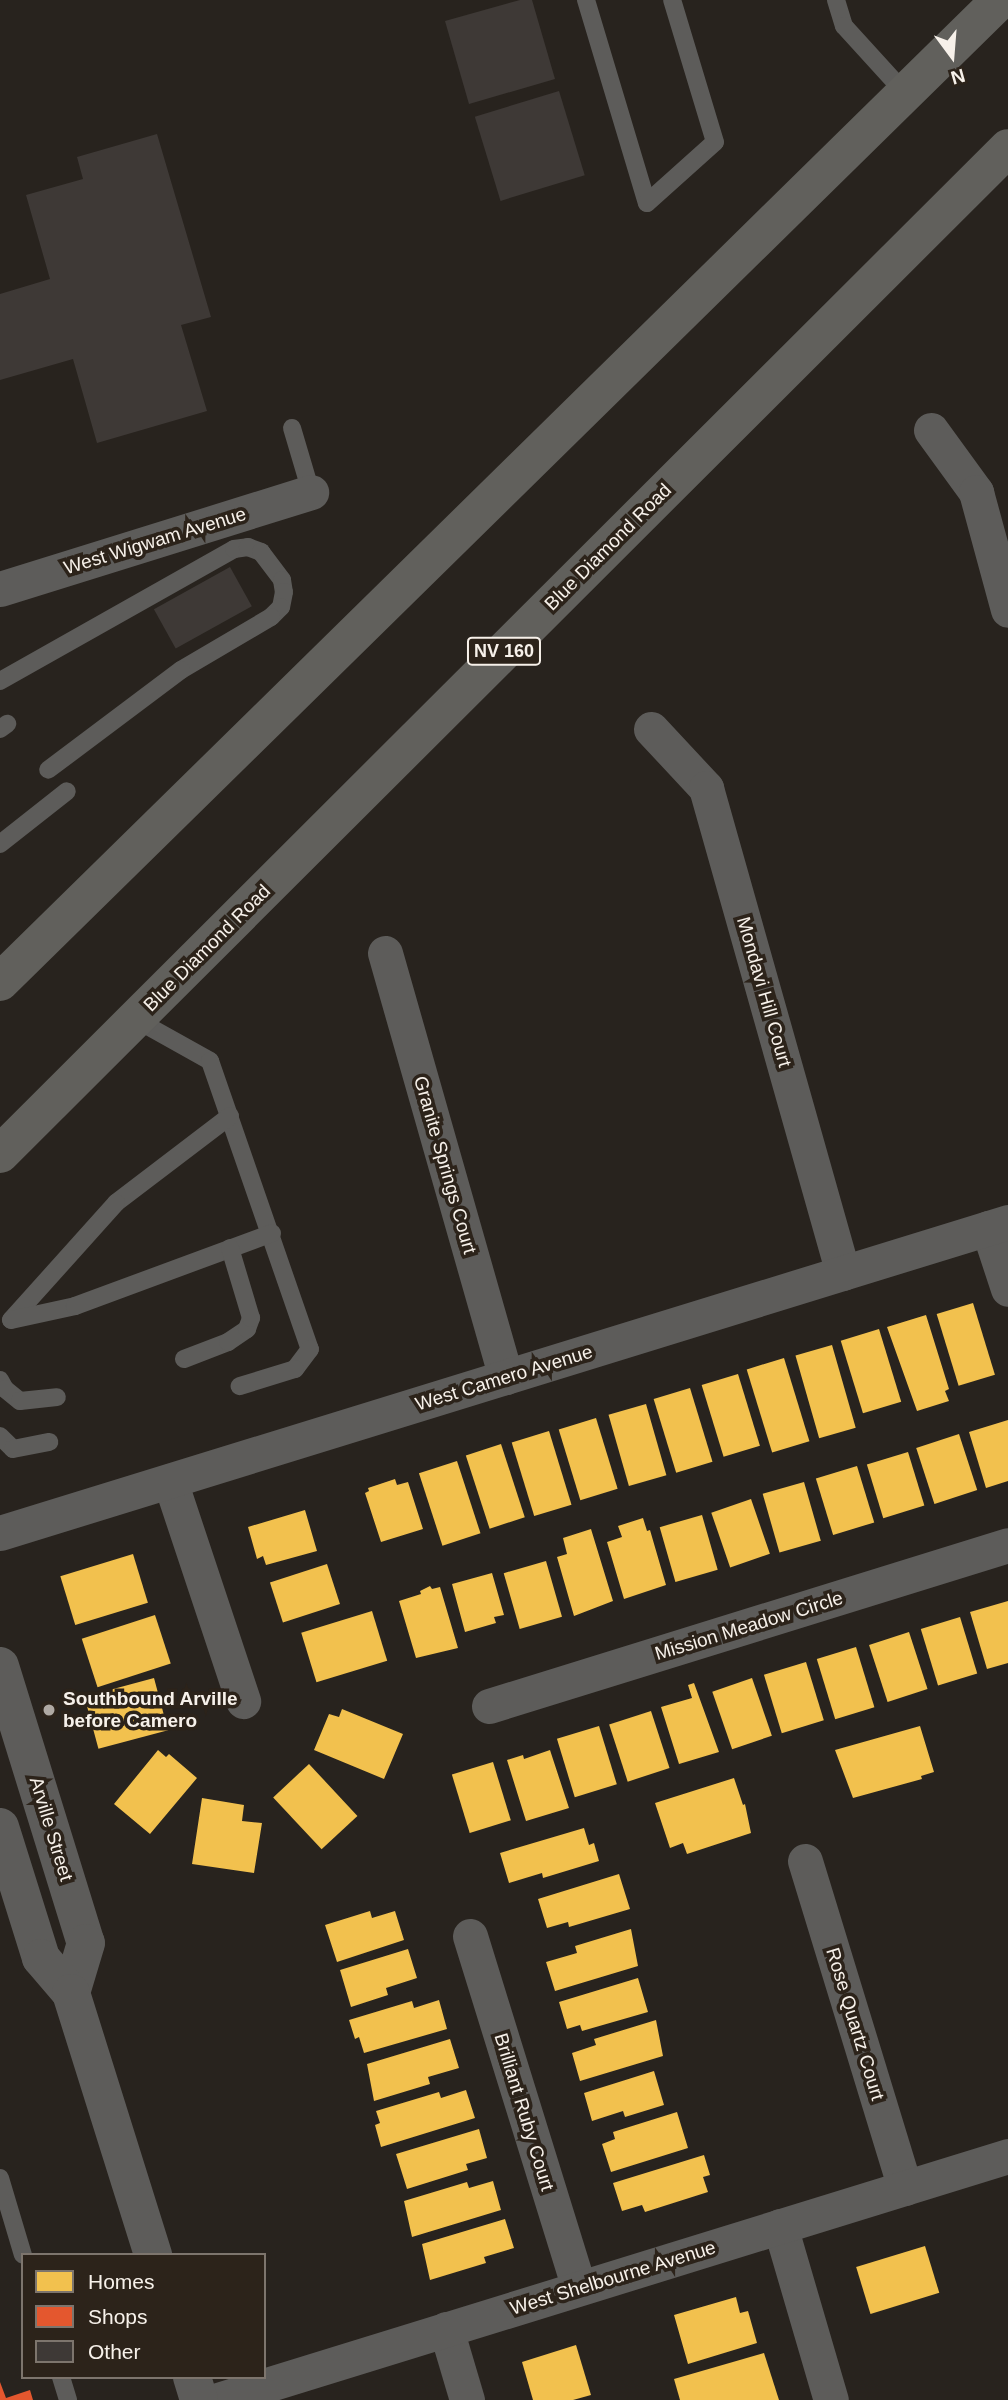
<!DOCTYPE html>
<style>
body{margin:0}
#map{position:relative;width:1008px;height:2400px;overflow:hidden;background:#28231e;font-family:Helvetica,sans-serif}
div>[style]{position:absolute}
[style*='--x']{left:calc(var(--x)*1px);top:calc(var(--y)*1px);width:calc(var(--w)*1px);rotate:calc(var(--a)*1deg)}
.homes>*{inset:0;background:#f2c14e;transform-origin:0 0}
.shops>*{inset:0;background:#e4572e}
.building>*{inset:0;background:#3e3936;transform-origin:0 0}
.service>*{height:18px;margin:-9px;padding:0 9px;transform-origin:9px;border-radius:9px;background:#5d5c5a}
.minor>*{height:35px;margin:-17.5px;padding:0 17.5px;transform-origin:17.5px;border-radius:17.5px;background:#5d5c5a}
.tertiary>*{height:38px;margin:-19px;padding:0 19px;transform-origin:19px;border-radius:19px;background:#5d5c5a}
.trunk>*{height:38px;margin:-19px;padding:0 19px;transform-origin:19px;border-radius:19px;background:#61605c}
.dots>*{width:19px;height:19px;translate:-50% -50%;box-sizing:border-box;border:4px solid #2c231a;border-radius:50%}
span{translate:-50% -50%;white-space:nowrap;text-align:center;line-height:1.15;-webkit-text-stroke:7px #2c231a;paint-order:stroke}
.shield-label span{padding:2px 5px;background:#2c231a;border:2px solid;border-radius:5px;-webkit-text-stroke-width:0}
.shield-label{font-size:18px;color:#f7f1ea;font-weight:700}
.street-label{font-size:19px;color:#f7f1ea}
.poi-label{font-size:19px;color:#f7f1ea;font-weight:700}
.left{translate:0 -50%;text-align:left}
.legend{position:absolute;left:21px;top:2253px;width:245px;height:126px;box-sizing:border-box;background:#2c231a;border:2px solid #7d756d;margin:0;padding:9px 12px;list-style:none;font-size:21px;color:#f7f1ea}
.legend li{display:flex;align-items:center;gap:14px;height:35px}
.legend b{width:35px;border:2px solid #7d756d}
.north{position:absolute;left:917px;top:21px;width:70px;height:70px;-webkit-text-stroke:5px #2c231a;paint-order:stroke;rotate:164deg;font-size:19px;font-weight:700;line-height:28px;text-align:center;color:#f7f1ea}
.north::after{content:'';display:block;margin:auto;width:24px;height:32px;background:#f7f1ea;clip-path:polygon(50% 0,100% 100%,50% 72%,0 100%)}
</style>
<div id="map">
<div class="homes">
<div style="left:973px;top:1303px;width:75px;height:38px;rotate:73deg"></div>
<div style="clip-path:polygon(926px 1315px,949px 1389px,945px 1391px,949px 1401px,917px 1411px,887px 1327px)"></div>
<div style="left:879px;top:1329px;width:76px;height:40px;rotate:73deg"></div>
<div style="left:832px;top:1345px;width:86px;height:38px;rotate:74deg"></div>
<div style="left:784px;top:1358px;width:87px;height:39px;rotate:73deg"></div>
<div style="left:738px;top:1374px;width:75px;height:38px;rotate:73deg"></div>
<div style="left:690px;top:1388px;width:77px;height:38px;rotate:73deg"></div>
<div style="left:646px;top:1404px;width:74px;height:39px;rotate:74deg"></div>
<div style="left:596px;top:1418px;width:74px;height:39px;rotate:73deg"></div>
<div style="clip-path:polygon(1008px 1420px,1008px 1481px,986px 1488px,969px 1432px)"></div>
<div style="left:549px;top:1431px;width:77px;height:39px;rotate:73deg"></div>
<div style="left:959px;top:1434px;width:59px;height:45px;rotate:72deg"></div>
<div style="left:501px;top:1444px;width:77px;height:37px;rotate:72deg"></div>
<div style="left:908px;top:1452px;width:56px;height:43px;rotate:73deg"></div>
<div style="left:457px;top:1461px;width:76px;height:40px;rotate:72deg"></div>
<div style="left:857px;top:1466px;width:59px;height:43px;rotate:73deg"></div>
<div style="clip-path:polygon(395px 1479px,397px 1485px,408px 1482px,423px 1529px,381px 1542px,365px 1493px,369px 1491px,368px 1488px)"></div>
<div style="left:804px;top:1482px;width:61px;height:43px;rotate:74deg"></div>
<div style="left:751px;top:1499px;width:58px;height:42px;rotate:71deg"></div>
<div style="clip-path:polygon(305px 1510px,317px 1551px,266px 1565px,263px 1556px,257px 1559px,248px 1527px)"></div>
<div style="left:702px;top:1515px;width:57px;height:44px;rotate:74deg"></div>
<div style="clip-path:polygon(643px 1518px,647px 1531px,650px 1530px,666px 1585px,624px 1599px,607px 1542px,622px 1537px,618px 1526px)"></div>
<div style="clip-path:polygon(591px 1529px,613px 1601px,574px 1616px,557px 1557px,567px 1554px,563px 1538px)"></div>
<div style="left:133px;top:1554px;width:51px;height:76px;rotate:73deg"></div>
<div style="left:546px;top:1561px;width:58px;height:44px;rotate:74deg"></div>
<div style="left:327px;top:1564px;width:42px;height:60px;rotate:72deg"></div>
<div style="clip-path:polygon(492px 1573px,504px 1615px,494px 1617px,496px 1623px,465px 1632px,452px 1584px)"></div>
<div style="clip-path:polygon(430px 1586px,432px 1589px,440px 1587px,458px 1648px,416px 1658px,399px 1601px,421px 1594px,420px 1591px)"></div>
<div style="clip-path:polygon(1008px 1601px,1008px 1663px,987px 1669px,970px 1612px)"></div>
<div style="left:372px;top:1611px;width:52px;height:74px;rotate:73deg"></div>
<div style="left:155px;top:1615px;width:51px;height:77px;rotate:72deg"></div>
<div style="left:960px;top:1617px;width:59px;height:41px;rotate:73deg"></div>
<div style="left:909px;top:1632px;width:60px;height:42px;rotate:72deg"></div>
<div style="left:856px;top:1647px;width:63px;height:41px;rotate:73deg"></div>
<div style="left:806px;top:1662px;width:61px;height:44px;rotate:73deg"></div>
<div style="left:154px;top:1678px;width:54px;height:72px;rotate:75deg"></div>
<div style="left:752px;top:1678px;width:61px;height:42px;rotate:71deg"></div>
<div style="clip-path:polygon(694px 1683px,719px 1752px,679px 1764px,661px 1707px,692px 1698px,688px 1685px)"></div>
<div style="clip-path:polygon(342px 1709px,403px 1734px,384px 1779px,314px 1750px,329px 1714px,339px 1717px)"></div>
<div style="left:651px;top:1711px;width:60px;height:44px;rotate:72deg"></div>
<div style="left:599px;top:1726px;width:61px;height:44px;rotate:73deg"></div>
<div style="clip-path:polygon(920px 1726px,934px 1772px,921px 1776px,922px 1779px,853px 1798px,835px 1750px)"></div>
<div style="clip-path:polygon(158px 1750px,166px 1757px,169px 1754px,197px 1778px,150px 1834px,114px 1804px)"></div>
<div style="clip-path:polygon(550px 1750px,569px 1808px,526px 1821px,507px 1760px,523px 1755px,524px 1759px)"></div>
<div style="left:493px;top:1762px;width:61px;height:43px;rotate:73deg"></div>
<div style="left:309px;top:1764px;width:71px;height:49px;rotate:47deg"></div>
<div style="clip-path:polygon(734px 1778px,743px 1805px,745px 1804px,751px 1833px,687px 1854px,683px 1843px,670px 1848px,655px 1803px)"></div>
<div style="clip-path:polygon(202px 1798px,244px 1805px,242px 1821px,262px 1823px,254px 1873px,192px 1864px)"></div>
<div style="clip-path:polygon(584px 1828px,589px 1845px,594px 1843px,599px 1861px,543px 1878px,542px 1873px,509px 1883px,500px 1853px)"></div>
<div style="clip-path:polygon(619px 1874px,630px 1909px,569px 1927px,568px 1922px,547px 1928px,538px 1899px)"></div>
<div style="clip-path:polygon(370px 1911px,372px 1918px,395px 1911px,404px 1940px,337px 1962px,325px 1925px)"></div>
<div style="clip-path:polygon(631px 1929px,638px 1966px,555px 1991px,546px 1962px,577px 1953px,575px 1946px)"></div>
<div style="clip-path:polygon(408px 1949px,417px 1978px,386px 1988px,388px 1995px,351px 2007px,340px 1970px)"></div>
<div style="clip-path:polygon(638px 1978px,648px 2012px,582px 2031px,580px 2025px,567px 2029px,559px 2002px)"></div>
<div style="clip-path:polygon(439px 2000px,447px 2029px,364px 2053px,359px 2037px,355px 2039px,349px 2020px,412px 2001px,414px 2008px)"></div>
<div style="clip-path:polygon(656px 2020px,663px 2056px,580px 2081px,572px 2053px,596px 2045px,594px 2039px)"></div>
<div style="clip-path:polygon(450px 2039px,459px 2068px,428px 2077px,430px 2084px,374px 2101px,367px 2064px)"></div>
<div style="clip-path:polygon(654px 2071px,664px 2105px,625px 2117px,623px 2111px,592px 2121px,584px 2093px)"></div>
<div style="clip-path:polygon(466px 2090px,475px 2118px,381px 2147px,375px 2125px,380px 2123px,376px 2111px,439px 2092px,441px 2098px)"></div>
<div style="clip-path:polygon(677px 2112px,688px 2148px,611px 2172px,602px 2144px,615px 2139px,613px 2132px)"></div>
<div style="clip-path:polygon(479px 2129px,487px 2158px,466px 2164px,468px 2170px,407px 2189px,396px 2154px)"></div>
<div style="clip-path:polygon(704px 2155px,710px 2175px,703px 2177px,708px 2192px,645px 2212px,642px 2205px,622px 2211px,613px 2183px)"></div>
<div style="clip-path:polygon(493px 2181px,501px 2210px,412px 2237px,404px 2201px,467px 2182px,469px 2188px)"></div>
<div style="clip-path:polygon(505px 2219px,514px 2248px,484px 2257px,486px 2263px,430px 2280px,422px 2244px)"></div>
<div style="left:925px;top:2246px;width:49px;height:72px;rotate:73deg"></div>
<div style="clip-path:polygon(736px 2297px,740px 2313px,748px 2311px,757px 2343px,688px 2364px,674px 2315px)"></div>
<div style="clip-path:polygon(576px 2345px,591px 2395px,573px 2400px,533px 2400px,522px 2362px)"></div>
<div style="clip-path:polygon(764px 2353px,779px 2400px,680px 2400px,674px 2379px)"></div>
</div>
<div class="shops">
<div style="clip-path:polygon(0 2382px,6px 2398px,30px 2390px,33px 2400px,0 2400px)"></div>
</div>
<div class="building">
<div style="clip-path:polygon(520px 0,532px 0,555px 79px,469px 104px,445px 21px)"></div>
<div style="left:559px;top:91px;width:88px;height:88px;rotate:73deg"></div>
<div style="clip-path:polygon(157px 134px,211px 317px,181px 325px,207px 411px,97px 443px,73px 359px,0 380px,0 294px,50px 279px,26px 195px,83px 179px,77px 157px)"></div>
<div style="left:230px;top:567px;width:45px;height:87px;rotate:61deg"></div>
</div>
<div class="service">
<div style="--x:586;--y:0;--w:212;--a:73.3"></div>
<div style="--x:647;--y:203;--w:91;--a:-41.9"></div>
<div style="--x:715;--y:142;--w:148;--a:-106.8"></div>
<div style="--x:836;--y:0;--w:27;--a:73"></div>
<div style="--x:844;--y:26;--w:91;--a:47.7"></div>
<div style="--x:292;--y:428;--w:67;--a:73.5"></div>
<div style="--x:0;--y:681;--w:269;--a:-29.4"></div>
<div style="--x:234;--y:549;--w:14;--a:-8"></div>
<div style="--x:248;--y:547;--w:14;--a:21"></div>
<div style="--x:261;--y:552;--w:35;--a:53"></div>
<div style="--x:282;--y:580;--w:12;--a:81"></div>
<div style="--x:284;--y:592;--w:15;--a:101"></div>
<div style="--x:281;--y:607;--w:14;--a:135"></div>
<div style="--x:271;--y:617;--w:104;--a:149.5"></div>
<div style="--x:181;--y:670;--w:166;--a:143.1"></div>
<div style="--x:0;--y:729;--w:9;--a:-36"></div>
<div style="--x:0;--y:844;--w:85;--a:-38.3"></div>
<div style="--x:135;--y:1019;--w:86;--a:29.2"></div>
<div style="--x:210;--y:1061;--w:305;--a:70.9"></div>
<div style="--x:310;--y:1349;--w:25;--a:127"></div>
<div style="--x:295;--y:1369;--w:58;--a:162.8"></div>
<div style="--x:230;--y:1116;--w:143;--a:142.7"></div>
<div style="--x:116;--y:1203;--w:157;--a:131.9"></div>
<div style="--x:11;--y:1320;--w:66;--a:-12.3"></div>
<div style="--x:75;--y:1306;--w:210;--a:-20.3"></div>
<div style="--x:184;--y:1359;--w:47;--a:-21.1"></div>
<div style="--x:228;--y:1342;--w:23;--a:-34"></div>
<div style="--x:247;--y:1329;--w:12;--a:-70"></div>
<div style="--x:251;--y:1318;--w:73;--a:-106.7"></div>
<div style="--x:0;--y:1380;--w:10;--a:61"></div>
<div style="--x:5;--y:1389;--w:19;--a:39"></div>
<div style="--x:20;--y:1401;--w:37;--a:-6"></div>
<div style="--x:0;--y:1436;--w:18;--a:45"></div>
<div style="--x:13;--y:1449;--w:37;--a:-11"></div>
<div style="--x:0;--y:2178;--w:80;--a:73.4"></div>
<div style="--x:61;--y:2377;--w:24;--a:73"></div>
</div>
<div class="minor">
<div style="--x:931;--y:430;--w:77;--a:54"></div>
<div style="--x:976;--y:492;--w:122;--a:74.8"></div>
<div style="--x:0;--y:589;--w:326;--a:-17.3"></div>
<div style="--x:651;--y:729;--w:81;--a:47"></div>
<div style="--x:706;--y:788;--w:504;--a:74.23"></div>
<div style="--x:385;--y:953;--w:441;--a:74.1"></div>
<div style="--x:988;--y:1228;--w:64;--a:71.8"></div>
<div style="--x:170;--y:1481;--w:232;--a:71.6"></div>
<div style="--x:0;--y:1533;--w:1055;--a:-17.15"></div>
<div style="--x:489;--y:1706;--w:543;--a:-17.23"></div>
<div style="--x:805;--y:1861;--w:342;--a:73"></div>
<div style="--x:470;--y:1936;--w:368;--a:72.8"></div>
<div style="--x:780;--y:2226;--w:181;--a:73.7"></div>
<div style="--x:446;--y:2329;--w:74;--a:73.5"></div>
<div style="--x:218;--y:2400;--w:827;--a:-17.16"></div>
</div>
<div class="tertiary">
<div style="--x:0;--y:1666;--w:290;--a:72.8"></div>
<div style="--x:86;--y:1943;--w:52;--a:106.7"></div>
<div style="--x:0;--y:1827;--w:137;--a:72.6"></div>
<div style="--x:41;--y:1958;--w:46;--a:49.4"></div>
<div style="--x:71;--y:1993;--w:275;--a:72.6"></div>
<div style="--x:192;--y:2377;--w:24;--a:73"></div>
</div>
<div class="trunk">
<div style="--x:0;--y:982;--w:1402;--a:-44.48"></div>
<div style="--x:0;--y:1154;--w:1424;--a:-44.94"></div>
</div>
<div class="dots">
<div style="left:49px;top:1710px;background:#afa9a3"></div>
</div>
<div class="shield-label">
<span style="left:504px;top:651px">NV 160</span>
</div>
<div class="street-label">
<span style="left:155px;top:541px;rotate:-17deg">West Wigwam Avenue</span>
<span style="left:608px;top:547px;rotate:-45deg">Blue Diamond Road</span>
<span style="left:207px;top:948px;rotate:-45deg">Blue Diamond Road</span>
<span style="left:764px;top:992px;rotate:74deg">Mondavi Hill Court</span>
<span style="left:445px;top:1165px;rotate:74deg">Granite Springs Court</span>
<span style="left:504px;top:1378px;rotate:-17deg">West Camero Avenue</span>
<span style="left:749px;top:1626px;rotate:-17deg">Mission Meadow Circle</span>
<span style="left:51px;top:1829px;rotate:73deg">Arville Street</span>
<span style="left:855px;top:2024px;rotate:73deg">Rose Quartz Court</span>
<span style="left:524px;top:2112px;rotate:73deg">Brilliant Ruby Court</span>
<span style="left:613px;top:2278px;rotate:-17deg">West Shelbourne Avenue</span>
</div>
<div class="poi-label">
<span class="left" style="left:63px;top:1710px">Southbound Arville<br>before Camero</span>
</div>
<ul class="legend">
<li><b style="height:19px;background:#f2c14e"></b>Homes</li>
<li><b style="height:19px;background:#e4572e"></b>Shops</li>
<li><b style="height:19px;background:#3e3936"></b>Other</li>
</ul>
<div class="north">N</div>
</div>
